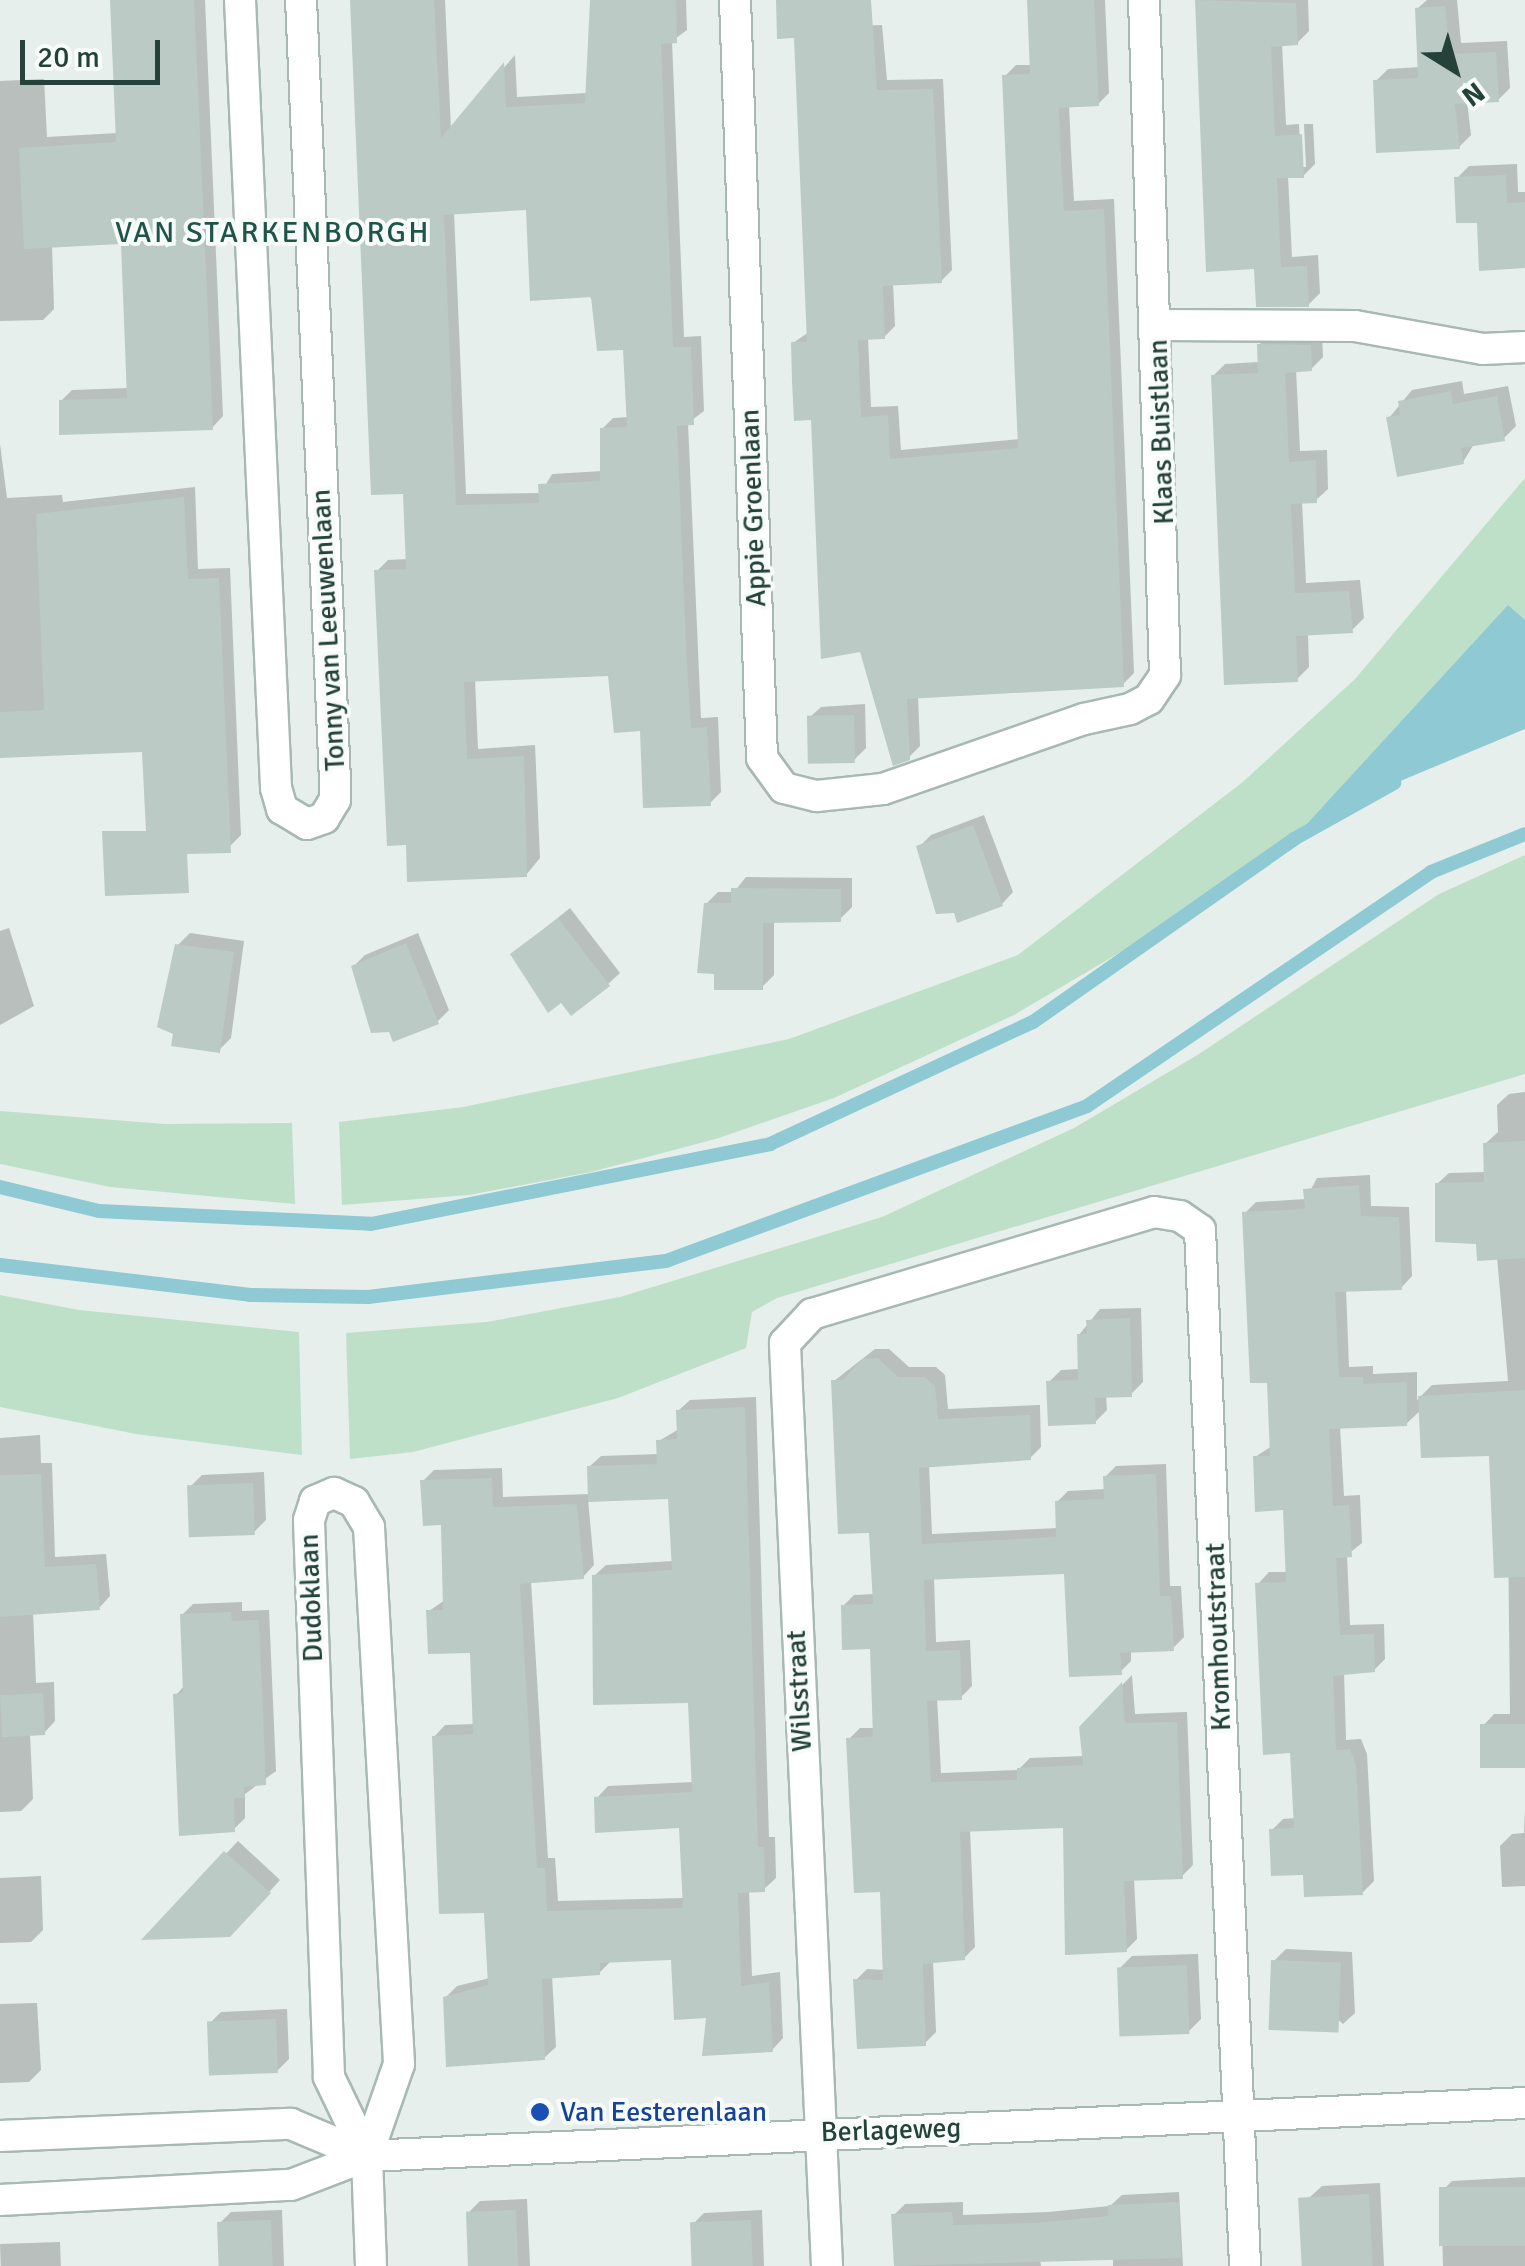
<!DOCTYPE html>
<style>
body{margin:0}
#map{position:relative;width:1525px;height:2266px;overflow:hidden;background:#e6efeb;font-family:Signika,sans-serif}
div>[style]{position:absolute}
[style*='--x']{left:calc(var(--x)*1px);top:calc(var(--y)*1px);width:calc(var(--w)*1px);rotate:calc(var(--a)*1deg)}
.green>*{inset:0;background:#bfe0c8}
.water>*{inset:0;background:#8ec9d4}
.shadow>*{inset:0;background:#0003;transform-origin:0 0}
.stream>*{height:14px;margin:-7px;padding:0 7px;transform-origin:7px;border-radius:7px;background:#8ec9d4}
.building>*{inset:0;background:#bbcac4;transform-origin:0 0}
.roads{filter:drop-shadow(2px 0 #a8b8b2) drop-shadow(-2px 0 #a8b8b2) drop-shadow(0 2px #a8b8b2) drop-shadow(0 -2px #a8b8b2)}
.street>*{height:30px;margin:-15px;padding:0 15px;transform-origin:15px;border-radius:15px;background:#fff}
.dots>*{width:28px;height:28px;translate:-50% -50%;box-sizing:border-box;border:5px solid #f7fbf9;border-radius:50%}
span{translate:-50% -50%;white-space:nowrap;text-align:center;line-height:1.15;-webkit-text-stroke:8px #f7fbf9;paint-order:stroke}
.street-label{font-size:28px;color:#24423a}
.transit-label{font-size:28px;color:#164399}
.left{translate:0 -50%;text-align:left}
.neighbourhood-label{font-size:30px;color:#1f5548;letter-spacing:2.5px}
.north{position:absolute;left:1405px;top:20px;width:100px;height:100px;-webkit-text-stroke:8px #f7fbf9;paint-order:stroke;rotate:143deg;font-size:28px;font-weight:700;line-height:40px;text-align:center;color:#24423a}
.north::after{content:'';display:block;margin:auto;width:35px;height:45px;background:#24423a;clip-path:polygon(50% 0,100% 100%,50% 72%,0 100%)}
.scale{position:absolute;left:20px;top:40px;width:140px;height:45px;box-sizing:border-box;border:5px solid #24423a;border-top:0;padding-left:12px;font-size:30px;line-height:35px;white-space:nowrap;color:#24423a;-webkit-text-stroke:8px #f7fbf9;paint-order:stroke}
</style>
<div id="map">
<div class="green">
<div style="clip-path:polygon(1525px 478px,1525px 620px,1508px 606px,1294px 839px,1131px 946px,1014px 1015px,834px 1098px,719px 1138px,591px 1172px,469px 1195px,342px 1205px,339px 1122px,463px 1107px,789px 1039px,1018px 955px,1244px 781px,1355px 679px)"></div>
<div style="clip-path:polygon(1525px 855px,1525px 1074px,777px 1298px,752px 1312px,746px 1348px,618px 1398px,413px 1452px,350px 1459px,346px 1333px,487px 1322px,620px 1297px,882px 1217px,1074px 1128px,1199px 1054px,1439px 894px)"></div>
<div style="clip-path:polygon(0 1111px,165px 1124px,292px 1123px,295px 1204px,110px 1187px,0 1164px)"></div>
<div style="clip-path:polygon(0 1295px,79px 1310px,299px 1332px,302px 1455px,136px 1434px,0 1407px)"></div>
</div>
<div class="water">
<div style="clip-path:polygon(1508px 605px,1525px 620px,1525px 729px,1386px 787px,1294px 838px)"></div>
</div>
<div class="shadow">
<div style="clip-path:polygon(112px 0,205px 0,223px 416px,212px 428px,61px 401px,72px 390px,129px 388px,123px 241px,52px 245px,54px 309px,43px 320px,0 321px,0 81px,44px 79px,47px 137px,118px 133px)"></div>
<div style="clip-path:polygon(evenodd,352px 0,445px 0,451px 129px,515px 55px,517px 97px,587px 93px,592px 0,686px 0,687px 30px,672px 41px,684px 337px,701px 336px,704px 411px,688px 423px,701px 718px,718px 717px,721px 792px,709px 804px,642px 729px,610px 674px,475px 679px,478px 749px,535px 745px,540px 858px,526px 875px,410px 880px,377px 571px,388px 560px,408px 559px,405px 491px,352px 0,528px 207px,625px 348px,629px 417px,613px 418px,602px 429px,603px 471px,552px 474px,541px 493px,466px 494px,454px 212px,528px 207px)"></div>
<div style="clip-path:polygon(778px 0,853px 0,854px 26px,882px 25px,887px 80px,943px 79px,952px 270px,941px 281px,893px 283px,895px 326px,884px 337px,868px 337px,871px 407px,898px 406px,901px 450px,1020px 439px,1005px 76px,1016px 65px,1032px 65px,1029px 0,1105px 0,1109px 93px,1098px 104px,1069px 105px,1071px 149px,1074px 201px,1114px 199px,1134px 673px,1123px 684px,918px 696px,920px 746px,909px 757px,793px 343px,809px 332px,797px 36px)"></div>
<div style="clip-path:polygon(1197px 0,1308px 0,1309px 31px,1297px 43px,1282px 44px,1286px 125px,1299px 124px,1301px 167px,1306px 167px,1304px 124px,1313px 124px,1315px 164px,1303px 176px,1288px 176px,1292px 257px,1318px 255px,1320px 293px,1308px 305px,1257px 267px,1208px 269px)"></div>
<div style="clip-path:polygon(1427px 0,1457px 0,1461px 43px,1507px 41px,1510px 88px,1498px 100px,1467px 101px,1471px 135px,1459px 147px,1376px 81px,1388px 69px,1420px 67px,1417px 9px)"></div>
<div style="clip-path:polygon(1517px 164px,1518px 192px,1525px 192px,1525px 266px,1480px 220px,1457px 178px,1469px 166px)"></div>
<div style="clip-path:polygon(1271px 333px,1322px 334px,1323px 357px,1311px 369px,1296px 369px,1300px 451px,1327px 450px,1328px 489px,1316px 500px,1302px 501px,1306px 583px,1360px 580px,1364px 618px,1352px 630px,1308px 633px,1309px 667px,1297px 679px,1213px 376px,1225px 364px,1260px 362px,1259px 345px)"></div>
<div style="clip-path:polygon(1462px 381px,1464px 394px,1508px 386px,1516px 426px,1504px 438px,1474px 444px,1463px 462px,1389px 418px,1412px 390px)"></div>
<div style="clip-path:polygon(0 444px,7px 498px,62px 495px,63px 502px,195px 487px,198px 569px,230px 568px,241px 835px,230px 846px,145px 749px,0 756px)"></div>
<div style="clip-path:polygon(865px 704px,866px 748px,854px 760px,809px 718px,821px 707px)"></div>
<div style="clip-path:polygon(984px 815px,1013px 892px,1002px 904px,919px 847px,931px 835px)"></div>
<div style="clip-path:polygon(746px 877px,852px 878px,852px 907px,840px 919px,774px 920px,774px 975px,762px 987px,716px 972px,706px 904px,718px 892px,734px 892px)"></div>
<div style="clip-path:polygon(570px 908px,620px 973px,608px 984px,513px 954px)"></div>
<div style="clip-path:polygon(9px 928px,34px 1006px,0 1025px,0 931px)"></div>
<div style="clip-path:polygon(190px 933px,244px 941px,231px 1038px,219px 1050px,178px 945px)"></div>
<div style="clip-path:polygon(418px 933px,449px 1010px,437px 1022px,353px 967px,365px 955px)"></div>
<div style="clip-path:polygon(1525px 1092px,1525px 1766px,1483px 1726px,1494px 1714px,1510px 1714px,1508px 1527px,1491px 1453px,1422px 1409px,1406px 1424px,1340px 1426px,1344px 1496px,1360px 1495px,1362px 1543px,1347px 1555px,1350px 1625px,1384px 1624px,1385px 1659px,1374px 1670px,1344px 1672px,1346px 1740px,1361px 1739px,1367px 1754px,1374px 1881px,1362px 1893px,1305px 1872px,1272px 1830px,1283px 1819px,1296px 1818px,1293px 1751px,1258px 1584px,1269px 1572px,1288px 1572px,1285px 1508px,1255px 1457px,1272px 1446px,1269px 1380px,1245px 1213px,1256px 1202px,1306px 1199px,1317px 1178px,1370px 1175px,1371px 1206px,1409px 1207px,1412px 1276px,1401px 1288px,1346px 1289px,1349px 1367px,1373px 1366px,1373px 1374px,1417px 1372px,1417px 1400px,1432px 1385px,1508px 1381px,1497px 1257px,1437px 1184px,1449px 1173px,1486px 1172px,1485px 1144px,1498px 1132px,1497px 1105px,1509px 1094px)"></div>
<div style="clip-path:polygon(1141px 1308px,1143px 1382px,1131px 1394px,1106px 1395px,1107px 1410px,1095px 1422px,1049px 1382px,1061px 1370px,1080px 1369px,1079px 1335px,1100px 1309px)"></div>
<div style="clip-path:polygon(875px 1349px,889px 1349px,909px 1367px,936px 1367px,945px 1375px,948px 1409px,1040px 1405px,1041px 1447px,1030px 1458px,929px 1465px,932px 1534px,1058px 1528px,1057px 1502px,1068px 1491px,1106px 1489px,1105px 1477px,1116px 1466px,1166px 1464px,1170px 1586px,1181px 1586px,1184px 1637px,1173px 1648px,1131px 1650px,1131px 1661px,1120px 1672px,1066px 1571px,934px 1577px,936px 1642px,970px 1640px,972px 1686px,961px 1697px,937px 1698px,941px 1773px,1018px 1770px,1030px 1758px,1084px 1756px,1081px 1727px,1132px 1675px,1135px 1714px,1187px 1712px,1193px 1865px,1182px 1876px,1134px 1878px,1137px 1939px,1126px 1950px,1066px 1825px,970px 1829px,975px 1947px,964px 1958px,933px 1961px,936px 2032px,925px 2043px,856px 1980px,867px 1969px,885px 1970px,882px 1889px,849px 1739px,860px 1728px,875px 1728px,873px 1646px,843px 1606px,854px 1595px,875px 1594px,872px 1530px,834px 1381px)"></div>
<div style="clip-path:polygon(evenodd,756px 1397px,769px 1837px,775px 1837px,776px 1878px,764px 1889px,749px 1890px,752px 1976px,780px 1972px,783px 2038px,772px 2050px,708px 2016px,673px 1958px,612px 1960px,599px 1973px,552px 1975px,556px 2047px,544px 2058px,445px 1998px,457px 1986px,490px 1978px,486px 1910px,434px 1737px,445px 1725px,475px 1724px,472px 1650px,429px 1611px,445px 1600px,443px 1522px,423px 1481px,434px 1470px,502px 1468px,503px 1497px,591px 1494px,589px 1467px,601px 1456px,659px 1454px,659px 1441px,679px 1429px,678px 1411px,690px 1400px,756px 1397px,671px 1497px,674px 1561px,606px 1565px,594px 1576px,691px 1701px,694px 1782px,608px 1786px,597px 1798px,682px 1826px,685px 1898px,558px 1901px,555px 1858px,548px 1858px,531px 1581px,583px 1577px,594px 1565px,588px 1499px,671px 1497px)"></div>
<div style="clip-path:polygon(40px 1435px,41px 1463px,52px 1463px,55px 1557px,106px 1554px,110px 1596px,99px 1608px,33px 1612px,36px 1683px,54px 1682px,55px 1721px,44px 1733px,30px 1733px,33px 1799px,21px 1811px,0 1812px,0 1438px)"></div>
<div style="clip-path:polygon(264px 1472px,266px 1520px,254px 1532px,190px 1487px,202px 1475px)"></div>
<div style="clip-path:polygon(242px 1602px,242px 1611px,269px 1610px,276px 1771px,245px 1794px,245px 1818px,234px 1829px,176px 1695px,185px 1685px,182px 1615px,193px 1604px)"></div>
<div style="clip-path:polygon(1525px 1809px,1525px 1886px,1502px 1887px,1500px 1846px,1512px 1834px,1524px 1833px)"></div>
<div style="clip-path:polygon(238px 1841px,280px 1880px,242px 1922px,147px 1938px)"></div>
<div style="clip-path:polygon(41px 1876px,43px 1930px,31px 1942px,0 1943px,0 1878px)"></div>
<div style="clip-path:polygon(1286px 1949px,1352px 1952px,1355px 2013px,1343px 2024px,1274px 1961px)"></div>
<div style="clip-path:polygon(1198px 1954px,1201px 2019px,1189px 2031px,1120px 1968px,1132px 1956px)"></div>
<div style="clip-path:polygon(37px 2003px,41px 2070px,29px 2082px,0 2083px,0 2004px)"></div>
<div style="clip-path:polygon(287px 2009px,289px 2059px,277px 2071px,209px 2024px,221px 2012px)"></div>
<div style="clip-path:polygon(1525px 2177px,1525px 2266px,1443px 2266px,1441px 2192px,1452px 2181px)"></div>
<div style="clip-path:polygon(1380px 2183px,1384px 2266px,1314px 2266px,1310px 2197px,1322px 2186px)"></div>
<div style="clip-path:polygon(1179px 2192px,1183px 2266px,1113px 2266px,1113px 2256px,1040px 2259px,1041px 2266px,896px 2266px,894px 2215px,905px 2204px,963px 2202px,963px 2215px,1048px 2212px,1110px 2206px,1122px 2195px)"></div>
<div style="clip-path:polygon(527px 2199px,530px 2266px,470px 2266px,468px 2213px,480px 2201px)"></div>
<div style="clip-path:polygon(282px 2210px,284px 2266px,221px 2266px,219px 2224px,231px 2212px)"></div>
<div style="clip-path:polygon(762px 2210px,764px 2266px,695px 2266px,693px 2224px,704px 2213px)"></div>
<div style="left:60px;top:2242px;width:24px;height:60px;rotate:88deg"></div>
</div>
<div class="stream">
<div style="--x:0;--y:1187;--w:102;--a:13.6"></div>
<div style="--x:99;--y:1211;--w:272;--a:2.7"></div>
<div style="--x:371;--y:1224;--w:407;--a:-11.3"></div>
<div style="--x:770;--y:1144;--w:290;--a:-24.9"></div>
<div style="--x:1033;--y:1022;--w:319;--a:-35"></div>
<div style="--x:1294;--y:839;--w:115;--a:-29.2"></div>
<div style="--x:0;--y:1265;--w:252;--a:6.8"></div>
<div style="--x:250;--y:1295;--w:118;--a:1"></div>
<div style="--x:368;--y:1297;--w:300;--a:-6.9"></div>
<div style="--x:666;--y:1261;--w:449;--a:-20.2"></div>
<div style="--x:1087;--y:1106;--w:416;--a:-34.2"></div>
<div style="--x:1431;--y:872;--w:101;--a:-22"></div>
</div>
<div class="building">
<div style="clip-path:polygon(110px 0,194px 0,213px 430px,59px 435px,59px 400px,127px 398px,121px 244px,24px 249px,19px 148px,116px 142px)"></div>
<div style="clip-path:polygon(evenodd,350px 0,434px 0,441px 138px,504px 62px,506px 107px,585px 103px,590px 0,676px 0,677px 43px,661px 44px,673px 347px,691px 347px,694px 425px,677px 426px,686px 647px,691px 728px,707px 727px,711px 806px,643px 808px,640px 731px,614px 733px,608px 676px,464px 682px,467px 759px,524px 756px,527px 877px,407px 882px,406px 845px,387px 846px,374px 570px,406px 569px,403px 494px,371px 495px,350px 0,526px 210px,530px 301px,591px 297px,597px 351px,623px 350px,627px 427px,600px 428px,600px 481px,538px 484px,539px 503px,456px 505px,444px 215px,526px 210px)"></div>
<div style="clip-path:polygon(776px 0,871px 0,877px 90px,933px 89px,942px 283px,883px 286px,885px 339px,858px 340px,861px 417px,888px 415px,890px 459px,1018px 448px,1002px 75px,1030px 74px,1027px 0,1094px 0,1099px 106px,1059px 108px,1061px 162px,1064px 211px,1104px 209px,1124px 687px,907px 699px,910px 760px,893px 766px,860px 652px,821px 659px,811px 420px,794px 421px,792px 381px,791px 342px,807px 342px,794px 38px,777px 39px)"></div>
<div style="clip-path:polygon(1195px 0,1296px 3px,1298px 45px,1271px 47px,1275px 136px,1302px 134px,1304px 178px,1277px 178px,1281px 267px,1307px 266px,1309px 307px,1256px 307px,1254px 269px,1206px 272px)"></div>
<div style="clip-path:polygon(1445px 6px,1450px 54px,1496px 52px,1499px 102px,1455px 104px,1460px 149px,1376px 153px,1373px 80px,1418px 78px,1415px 8px)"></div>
<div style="clip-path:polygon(1506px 175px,1507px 203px,1525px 202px,1525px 268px,1479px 271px,1477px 223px,1456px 223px,1454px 177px)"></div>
<div style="clip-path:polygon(1257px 344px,1311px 345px,1312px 371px,1285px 373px,1289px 462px,1316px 460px,1317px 503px,1291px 504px,1295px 593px,1349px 591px,1353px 633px,1296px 636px,1298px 682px,1224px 685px,1211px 375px,1258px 373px)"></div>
<div style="clip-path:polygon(1451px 391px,1453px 404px,1497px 396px,1505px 441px,1461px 448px,1464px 464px,1397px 477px,1386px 417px,1400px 415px,1398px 401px)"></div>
<div style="clip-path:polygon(184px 497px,188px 579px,219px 578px,231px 853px,187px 854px,189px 893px,105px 896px,102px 831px,146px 831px,142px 752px,0 758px,0 712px,44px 710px,36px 514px)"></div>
<div style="left:854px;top:715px;width:48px;height:47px;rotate:89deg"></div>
<div style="clip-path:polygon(973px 825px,1003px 906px,957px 923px,954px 913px,936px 914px,916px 846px)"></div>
<div style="clip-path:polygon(731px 888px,841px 889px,841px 922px,763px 923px,763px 990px,714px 990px,714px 974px,697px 973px,704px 903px,731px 903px)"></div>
<div style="clip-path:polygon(558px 918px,610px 986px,571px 1016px,561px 1003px,548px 1013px,510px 954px)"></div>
<div style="clip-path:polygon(406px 943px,439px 1024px,393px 1042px,389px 1032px,371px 1033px,351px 966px)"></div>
<div style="clip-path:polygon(175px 944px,234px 952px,220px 1053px,171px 1046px,173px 1034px,157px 1027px)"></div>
<div style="clip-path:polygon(1525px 1141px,1525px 1258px,1477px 1261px,1476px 1244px,1435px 1242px,1435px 1183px,1484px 1182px,1483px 1143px)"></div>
<div style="clip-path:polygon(1359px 1185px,1361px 1216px,1399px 1217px,1402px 1290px,1335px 1292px,1339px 1377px,1363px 1377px,1363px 1384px,1407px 1382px,1407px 1426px,1329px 1429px,1333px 1506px,1349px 1505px,1352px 1557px,1336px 1558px,1340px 1635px,1374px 1634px,1375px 1672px,1333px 1676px,1336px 1750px,1350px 1749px,1356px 1766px,1363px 1895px,1304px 1897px,1303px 1875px,1271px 1876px,1269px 1829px,1294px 1828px,1290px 1753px,1263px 1755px,1255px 1583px,1286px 1582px,1283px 1510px,1255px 1512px,1253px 1456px,1270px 1456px,1267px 1383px,1250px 1383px,1242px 1212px,1305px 1209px,1303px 1189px)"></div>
<div style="clip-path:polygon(1130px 1318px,1132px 1397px,1095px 1398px,1096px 1424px,1048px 1426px,1046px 1381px,1078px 1380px,1077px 1334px,1087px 1334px,1086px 1320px)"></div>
<div style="clip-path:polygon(878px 1358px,898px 1377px,925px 1377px,935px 1386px,938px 1419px,1030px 1415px,1031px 1460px,919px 1468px,922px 1544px,1056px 1537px,1055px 1501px,1104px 1499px,1103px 1476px,1156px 1474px,1160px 1596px,1171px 1596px,1174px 1651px,1120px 1653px,1122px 1675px,1069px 1677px,1064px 1574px,924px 1580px,926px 1651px,960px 1650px,962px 1700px,927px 1701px,931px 1782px,1017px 1780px,1017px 1768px,1083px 1765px,1079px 1727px,1122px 1682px,1125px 1723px,1177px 1722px,1183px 1879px,1124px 1881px,1127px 1952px,1065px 1955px,1063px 1828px,960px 1832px,965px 1960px,923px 1964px,926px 2046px,857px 2049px,853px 1979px,883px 1980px,880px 1892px,854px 1893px,846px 1738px,873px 1737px,870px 1649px,842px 1650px,841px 1605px,873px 1604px,869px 1533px,838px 1534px,831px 1380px,843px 1380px,862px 1359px)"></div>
<div style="clip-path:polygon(1525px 1390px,1525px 1577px,1494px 1578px,1489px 1456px,1421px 1458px,1418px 1396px)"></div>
<div style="clip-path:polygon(745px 1407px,758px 1847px,764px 1847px,765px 1892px,738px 1893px,741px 1986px,769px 1982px,773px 2052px,702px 2056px,706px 2018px,674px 2020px,671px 1960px,600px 1963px,600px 1975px,542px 1979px,545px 2060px,446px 2067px,443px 1997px,488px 1985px,484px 1913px,439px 1914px,432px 1736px,473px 1734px,470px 1653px,428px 1654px,426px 1610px,443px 1610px,441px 1525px,423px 1526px,420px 1480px,492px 1478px,493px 1507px,577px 1504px,584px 1579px,520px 1584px,537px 1868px,545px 1868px,547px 1911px,683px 1908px,679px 1828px,595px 1833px,594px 1797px,692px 1792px,688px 1703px,593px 1705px,592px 1575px,672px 1570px,668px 1499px,588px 1502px,587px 1466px,657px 1464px,656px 1440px,677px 1439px,676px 1410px)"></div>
<div style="clip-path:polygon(41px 1474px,45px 1567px,96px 1564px,100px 1610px,0 1617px,0 1475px)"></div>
<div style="left:253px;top:1483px;width:52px;height:66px;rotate:88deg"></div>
<div style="clip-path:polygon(231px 1612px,232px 1621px,259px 1620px,266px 1785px,244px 1787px,245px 1798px,234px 1798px,235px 1832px,179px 1836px,173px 1694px,183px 1693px,180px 1614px)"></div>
<div style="left:43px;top:1693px;width:42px;height:43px;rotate:87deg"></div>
<div style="left:1525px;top:1724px;width:44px;height:45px;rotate:90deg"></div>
<div style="clip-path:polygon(224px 1851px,271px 1893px,230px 1937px,141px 1940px)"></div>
<div style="left:1271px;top:1960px;width:70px;height:70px;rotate:2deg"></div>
<div style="left:1187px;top:1965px;width:69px;height:70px;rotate:88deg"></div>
<div style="left:276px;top:2019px;width:54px;height:69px;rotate:88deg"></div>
<div style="left:1525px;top:2187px;width:59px;height:86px;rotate:90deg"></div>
<div style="left:1369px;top:2194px;width:72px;height:71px;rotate:87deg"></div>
<div style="clip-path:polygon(1179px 2202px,1181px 2258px,894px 2266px,891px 2214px,952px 2212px,953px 2225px,1035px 2223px,1108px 2216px,1108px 2205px)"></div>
<div style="left:516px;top:2210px;width:56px;height:50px;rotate:88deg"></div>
<div style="left:271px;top:2220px;width:46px;height:54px;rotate:88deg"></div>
<div style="left:751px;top:2220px;width:46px;height:61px;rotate:88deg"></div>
</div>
<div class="roads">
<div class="street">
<div style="--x:240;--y:0;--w:789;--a:87.38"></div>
<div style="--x:276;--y:788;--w:22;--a:74"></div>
<div style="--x:282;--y:809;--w:29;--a:31"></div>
<div style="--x:307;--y:824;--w:18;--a:-19"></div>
<div style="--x:324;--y:818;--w:21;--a:-59"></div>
<div style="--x:335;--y:800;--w:19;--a:-90"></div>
<div style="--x:335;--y:781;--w:782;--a:-92.49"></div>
<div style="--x:735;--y:0;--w:758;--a:87.96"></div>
<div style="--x:762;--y:758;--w:37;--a:54"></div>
<div style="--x:784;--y:788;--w:34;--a:14"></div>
<div style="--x:817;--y:796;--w:66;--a:-6.1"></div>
<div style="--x:883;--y:789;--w:213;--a:-19.2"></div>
<div style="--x:1084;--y:719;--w:47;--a:-12.3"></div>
<div style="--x:1130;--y:709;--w:21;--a:-28"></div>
<div style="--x:1149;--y:699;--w:29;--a:-56"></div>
<div style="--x:1165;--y:675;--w:675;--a:-91.78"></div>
<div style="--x:1158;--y:325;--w:197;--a:0.3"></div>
<div style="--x:1355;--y:326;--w:130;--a:10.2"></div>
<div style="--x:1483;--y:349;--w:42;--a:-2.7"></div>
<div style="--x:334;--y:1493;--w:22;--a:24"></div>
<div style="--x:354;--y:1502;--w:29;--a:59"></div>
<div style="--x:369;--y:1527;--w:538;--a:86.8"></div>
<div style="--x:399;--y:2064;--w:97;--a:109.2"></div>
<div style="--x:367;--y:2156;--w:88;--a:-115.7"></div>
<div style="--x:329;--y:2077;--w:557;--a:-92.06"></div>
<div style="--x:309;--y:1520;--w:20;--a:-72"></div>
<div style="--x:315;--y:1501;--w:21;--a:-23"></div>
<div style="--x:0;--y:2136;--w:291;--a:-2.4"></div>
<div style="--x:291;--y:2124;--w:82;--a:22.8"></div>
<div style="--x:0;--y:2200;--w:291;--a:-3"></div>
<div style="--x:291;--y:2185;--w:81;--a:-20.9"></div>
<div style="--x:371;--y:2266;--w:110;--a:-92.1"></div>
<div style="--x:367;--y:2156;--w:1159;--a:-2.62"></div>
<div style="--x:827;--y:2266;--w:924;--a:-92.61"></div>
<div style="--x:785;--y:1343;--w:40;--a:-47"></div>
<div style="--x:812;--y:1314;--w:357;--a:-16.6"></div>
<div style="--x:1154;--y:1212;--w:26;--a:9"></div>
<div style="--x:1180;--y:1216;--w:24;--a:35"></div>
<div style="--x:1200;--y:1230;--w:1037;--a:87.51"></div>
</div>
</div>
<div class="dots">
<div style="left:540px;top:2112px;background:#1a4fb4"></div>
</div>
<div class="street-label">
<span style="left:1161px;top:432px;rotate:-92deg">Klaas Buistlaan</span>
<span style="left:753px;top:508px;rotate:-92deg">Appie Groenlaan</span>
<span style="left:328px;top:630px;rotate:-93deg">Tonny van Leeuwenlaan</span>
<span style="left:311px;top:1598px;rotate:-92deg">Dudoklaan</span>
<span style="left:1218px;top:1637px;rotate:-92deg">Kromhoutstraat</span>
<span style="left:799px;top:1691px;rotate:-93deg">Wilsstraat</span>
<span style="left:891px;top:2130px;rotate:-2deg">Berlageweg</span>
</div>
<div class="transit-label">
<span class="left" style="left:560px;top:2112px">Van Eesterenlaan</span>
</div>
<div class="neighbourhood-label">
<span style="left:273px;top:233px">VAN STARKENBORGH</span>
</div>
<div class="north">N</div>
<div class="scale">20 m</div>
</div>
